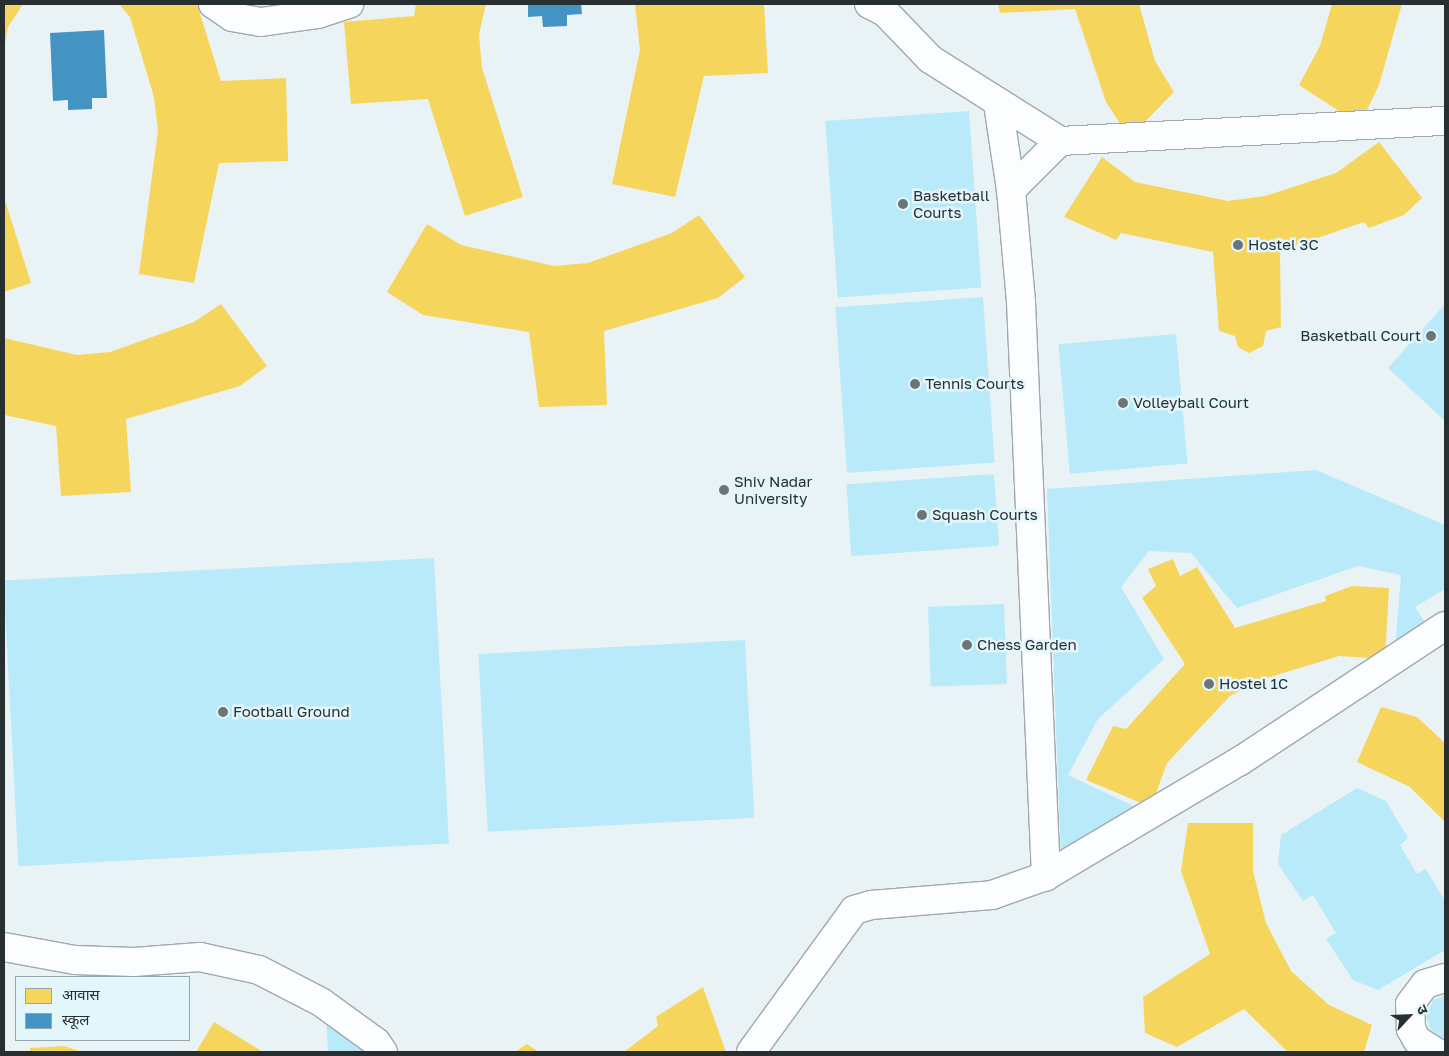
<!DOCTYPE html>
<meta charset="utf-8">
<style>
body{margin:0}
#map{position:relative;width:1449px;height:1056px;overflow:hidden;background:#e9f3f6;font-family:"Golos Text","Noto Sans Devanagari",sans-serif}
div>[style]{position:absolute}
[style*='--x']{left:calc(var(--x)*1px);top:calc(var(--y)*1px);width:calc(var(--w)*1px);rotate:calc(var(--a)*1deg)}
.green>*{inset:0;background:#b9eaf9;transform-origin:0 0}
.homes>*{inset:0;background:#f6d55c}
.schools>*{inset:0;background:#4393c3}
.roads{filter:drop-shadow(1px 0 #a0a8ab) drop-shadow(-1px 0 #a0a8ab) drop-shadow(0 1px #a0a8ab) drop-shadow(0 -1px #a0a8ab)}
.minor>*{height:28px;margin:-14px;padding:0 14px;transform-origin:14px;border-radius:14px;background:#fcfdfe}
.dots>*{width:14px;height:14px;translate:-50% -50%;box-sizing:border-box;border:2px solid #e3f6fc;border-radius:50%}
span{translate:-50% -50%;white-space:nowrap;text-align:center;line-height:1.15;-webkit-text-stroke:5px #e3f6fc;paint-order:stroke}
.poi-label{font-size:15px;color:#272f31}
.left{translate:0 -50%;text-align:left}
.right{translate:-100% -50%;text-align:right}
.frame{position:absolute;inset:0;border:5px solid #272f31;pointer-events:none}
.legend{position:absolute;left:15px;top:976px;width:175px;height:65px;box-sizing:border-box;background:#e3f6fc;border:1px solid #98a6ab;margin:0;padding:6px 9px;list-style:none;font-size:15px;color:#272f31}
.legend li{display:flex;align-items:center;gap:10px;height:25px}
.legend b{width:25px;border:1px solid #98a6ab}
.north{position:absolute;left:1384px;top:991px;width:50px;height:50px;-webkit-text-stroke:4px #e3f6fc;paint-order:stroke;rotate:65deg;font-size:14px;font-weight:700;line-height:20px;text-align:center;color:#272f31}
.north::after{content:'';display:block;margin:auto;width:18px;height:22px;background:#272f31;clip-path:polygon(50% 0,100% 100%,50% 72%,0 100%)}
</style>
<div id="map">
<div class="green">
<div style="left:969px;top:111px;width:177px;height:144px;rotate:86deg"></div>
<div style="left:983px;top:297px;width:166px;height:148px;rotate:86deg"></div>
<div style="clip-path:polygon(1445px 304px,1445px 421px,1388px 368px)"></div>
<div style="left:1176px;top:334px;width:130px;height:118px;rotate:85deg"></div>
<div style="clip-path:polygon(1316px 470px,1445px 525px,1445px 589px,1415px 607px,1428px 627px,1395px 649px,1401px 575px,1358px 566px,1237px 608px,1191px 553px,1149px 551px,1121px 587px,1164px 659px,1098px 719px,1068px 775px,1144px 811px,1061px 859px,1047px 489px)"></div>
<div style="left:994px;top:474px;width:72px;height:148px;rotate:86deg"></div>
<div style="left:434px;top:558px;width:286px;height:431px;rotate:87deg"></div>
<div style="left:1004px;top:604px;width:80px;height:76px;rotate:88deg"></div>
<div style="left:745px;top:640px;width:178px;height:267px;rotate:87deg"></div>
<div style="clip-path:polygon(1357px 788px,1386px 801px,1408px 838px,1400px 845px,1417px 874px,1426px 869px,1445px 901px,1445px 950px,1378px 990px,1353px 980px,1326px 939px,1336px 933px,1313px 895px,1303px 901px,1278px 864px,1281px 835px)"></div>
<div style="clip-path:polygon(1445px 995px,1445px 1038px,1443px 1038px,1431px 1030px,1426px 1017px,1433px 1000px)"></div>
<div style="clip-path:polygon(326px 1018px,370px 1052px,328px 1052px)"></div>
</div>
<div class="homes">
<div style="clip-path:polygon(4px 4px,23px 4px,8px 27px,5px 44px)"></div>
<div style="clip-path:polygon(119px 4px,197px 4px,221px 81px,286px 78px,288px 161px,219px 163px,194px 283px,139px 274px,158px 131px,154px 97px,130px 17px)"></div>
<div style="clip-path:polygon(416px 4px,486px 4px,479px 34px,482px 68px,523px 197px,465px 216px,428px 99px,351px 104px,344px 22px,414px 16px)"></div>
<div style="clip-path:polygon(635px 4px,764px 4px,768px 73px,704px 76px,675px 197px,612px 184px,640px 50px)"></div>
<div style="clip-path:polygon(998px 4px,1139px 4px,1155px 61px,1174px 92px,1135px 132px,1129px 121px,1121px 125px,1106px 102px,1075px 9px,1000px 13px)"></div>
<div style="clip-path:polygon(1332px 4px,1402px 4px,1379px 85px,1365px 114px,1357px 109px,1351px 119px,1299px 85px,1320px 46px)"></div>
<div style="clip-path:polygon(1379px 142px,1422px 198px,1404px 215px,1369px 228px,1364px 222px,1280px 251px,1281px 327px,1266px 331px,1263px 346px,1249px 353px,1238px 347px,1235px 336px,1219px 331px,1213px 252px,1121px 233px,1116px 240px,1064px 217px,1102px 157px,1135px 182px,1228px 201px,1265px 196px,1336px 173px)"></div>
<div style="clip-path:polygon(4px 197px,31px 283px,4px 292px)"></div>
<div style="clip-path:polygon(699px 215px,745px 277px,718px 298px,604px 331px,607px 405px,539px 407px,529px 332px,423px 315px,387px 292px,427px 224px,461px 245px,554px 266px,588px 263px,672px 233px)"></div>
<div style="clip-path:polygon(221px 304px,267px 366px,240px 386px,126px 419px,131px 492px,61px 496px,56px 426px,4px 415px,4px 338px,77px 355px,110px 352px,194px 322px)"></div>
<div style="clip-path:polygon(1173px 559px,1180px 576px,1197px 567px,1235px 628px,1326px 601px,1325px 596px,1352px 586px,1389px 588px,1385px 659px,1339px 656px,1260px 680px,1230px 696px,1167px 763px,1151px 807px,1086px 780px,1113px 726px,1126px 729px,1185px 664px,1142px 598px,1156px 586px,1148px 569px)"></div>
<div style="clip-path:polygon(1381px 707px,1417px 717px,1445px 743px,1445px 822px,1410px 787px,1357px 762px)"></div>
<div style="clip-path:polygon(1188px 823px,1253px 823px,1253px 871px,1266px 923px,1291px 971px,1329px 1005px,1372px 1025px,1364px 1052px,1288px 1052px,1244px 1009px,1177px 1047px,1145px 1033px,1143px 997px,1210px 954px,1181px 871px)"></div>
<div style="clip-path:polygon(703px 987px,726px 1052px,624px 1052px,658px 1026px,656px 1017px)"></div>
<div style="clip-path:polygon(214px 1022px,263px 1052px,196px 1052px)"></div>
<div style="clip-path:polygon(527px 1044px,539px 1052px,515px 1052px)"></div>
<div style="clip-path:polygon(64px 1046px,82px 1052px,30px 1052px,30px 1048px)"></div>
</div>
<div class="schools">
<div style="clip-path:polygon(528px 4px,581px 4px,582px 14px,567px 15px,567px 26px,543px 27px,542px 16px,528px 17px)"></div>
<div style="clip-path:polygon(104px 30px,107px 98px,92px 98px,92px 109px,68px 110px,68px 100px,53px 101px,50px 33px)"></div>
</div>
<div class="roads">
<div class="minor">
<div style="--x:213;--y:4;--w:23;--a:34"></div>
<div style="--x:232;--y:17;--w:29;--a:10"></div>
<div style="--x:261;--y:22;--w:58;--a:-8"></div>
<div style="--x:318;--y:14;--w:33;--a:-18"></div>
<div style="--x:869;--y:4;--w:18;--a:27"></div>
<div style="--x:885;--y:12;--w:65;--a:46.2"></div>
<div style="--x:930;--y:59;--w:154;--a:32.2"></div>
<div style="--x:1060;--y:141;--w:386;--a:-3"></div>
<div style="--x:998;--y:104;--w:87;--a:81.4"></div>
<div style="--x:1011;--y:190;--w:112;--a:84.9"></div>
<div style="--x:1021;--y:302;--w:575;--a:87.51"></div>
<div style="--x:1011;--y:190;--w:69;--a:-45"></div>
<div style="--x:4;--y:947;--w:72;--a:10.4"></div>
<div style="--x:75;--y:960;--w:59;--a:1.9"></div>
<div style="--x:134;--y:962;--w:66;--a:-4.3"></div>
<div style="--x:200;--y:957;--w:60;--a:12.4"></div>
<div style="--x:259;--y:970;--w:70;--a:27.3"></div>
<div style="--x:321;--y:1002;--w:68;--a:36"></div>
<div style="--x:376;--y:1042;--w:12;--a:55"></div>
<div style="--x:751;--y:1052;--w:175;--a:-54"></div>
<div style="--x:854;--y:910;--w:18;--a:-16"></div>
<div style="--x:871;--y:905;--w:121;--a:-4.7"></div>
<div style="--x:992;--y:895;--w:57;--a:-19.4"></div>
<div style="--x:1046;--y:876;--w:226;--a:-30.7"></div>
<div style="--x:1240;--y:761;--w:245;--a:-33.4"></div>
<div style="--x:1436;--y:1052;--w:22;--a:-148"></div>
<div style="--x:1417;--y:1040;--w:13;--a:-119"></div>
<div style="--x:1411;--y:1029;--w:25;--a:-92"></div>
<div style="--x:1410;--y:1004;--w:25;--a:-53"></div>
<div style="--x:1425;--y:984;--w:21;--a:-17"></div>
</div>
</div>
<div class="dots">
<div style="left:903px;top:204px;background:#6b7476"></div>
<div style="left:1238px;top:245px;background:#6b7476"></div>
<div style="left:1431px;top:336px;background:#6b7476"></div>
<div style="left:915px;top:384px;background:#6b7476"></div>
<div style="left:1123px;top:403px;background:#6b7476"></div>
<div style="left:724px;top:490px;background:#6b7476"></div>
<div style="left:922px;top:515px;background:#6b7476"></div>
<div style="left:967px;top:645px;background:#6b7476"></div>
<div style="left:1209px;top:684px;background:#6b7476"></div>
<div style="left:223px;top:712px;background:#6b7476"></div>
</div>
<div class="poi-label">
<span class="left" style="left:913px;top:204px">Basketball<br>Courts</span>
<span class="left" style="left:1248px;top:245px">Hostel 3C</span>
<span class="right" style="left:1421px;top:336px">Basketball Court</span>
<span class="left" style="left:925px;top:384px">Tennis Courts</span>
<span class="left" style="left:1133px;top:403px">Volleyball Court</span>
<span class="left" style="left:734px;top:490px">Shiv Nadar<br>University</span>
<span class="left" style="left:932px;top:515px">Squash Courts</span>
<span class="left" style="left:977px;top:645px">Chess Garden</span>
<span class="left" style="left:1219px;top:684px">Hostel 1C</span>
<span class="left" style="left:233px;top:712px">Football Ground</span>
</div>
<div class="frame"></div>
<ul class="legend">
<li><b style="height:14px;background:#f6d55c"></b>आवास</li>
<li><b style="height:14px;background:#4393c3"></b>स्कूल</li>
</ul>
<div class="north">उ</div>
</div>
